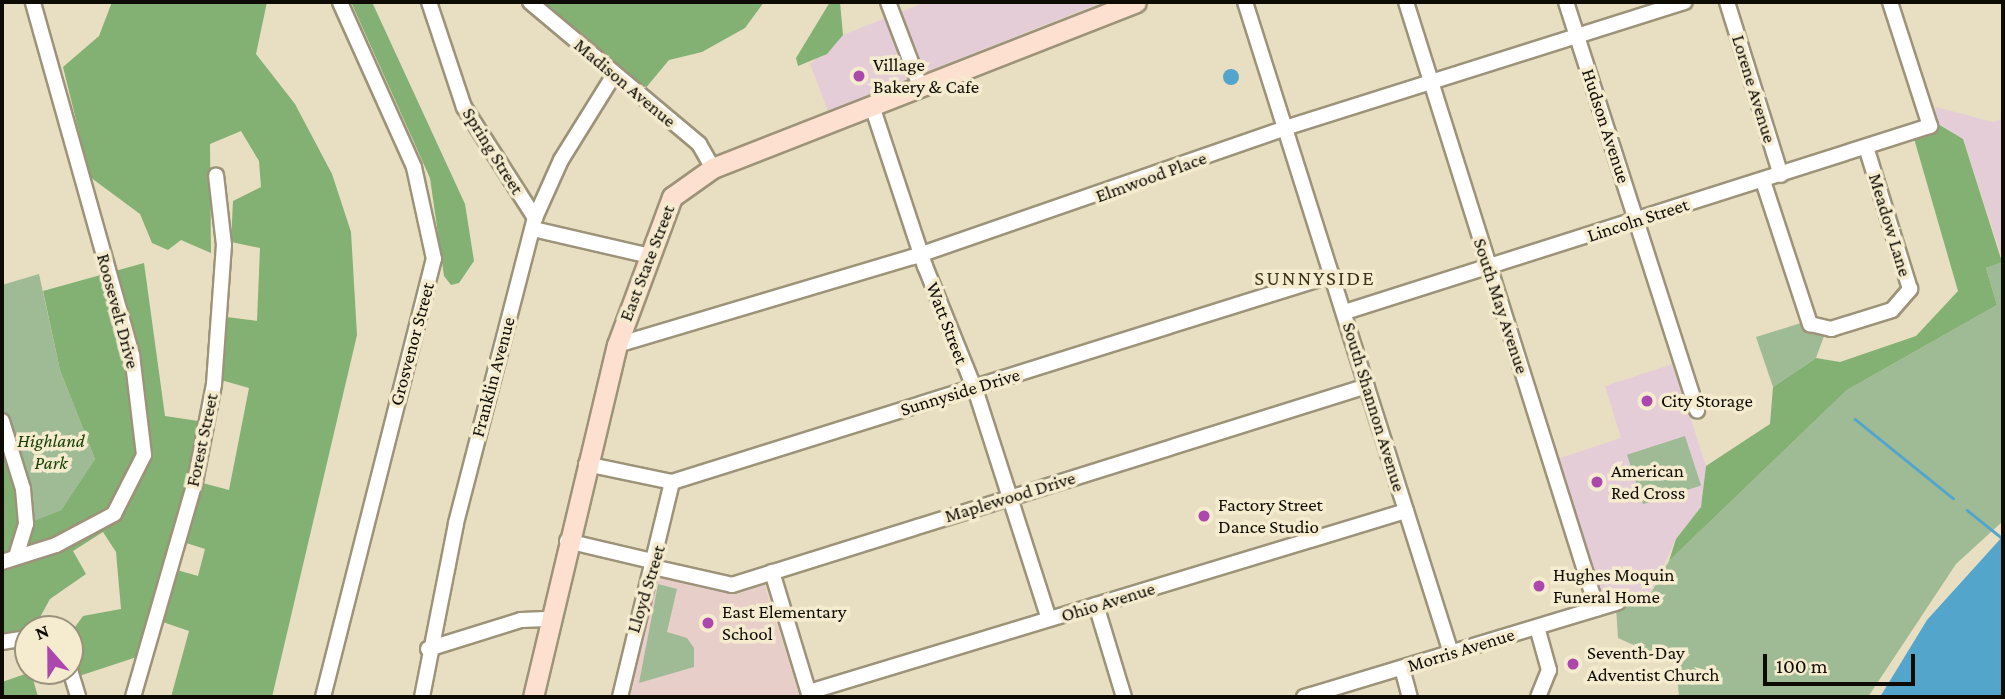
<!DOCTYPE html>
<style>
body{margin:0}
#map{position:relative;width:2005px;height:699px;overflow:hidden;background:#e8dec2;font-family:"Crimson Pro",serif}
div>[style]{position:absolute}
[style*='--x']{left:calc(var(--x)*1px);top:calc(var(--y)*1px);width:calc(var(--w)*1px);rotate:calc(var(--a)*1deg)}
.commercial>*{inset:0;background:#e5cdd7}
.education>*{inset:0;background:#e7cec9}
.green>*{inset:0;background:#9fbb95;transform-origin:0 0}
.forest>*{inset:0;background:#83b073}
.water>*{inset:0;background:#53a5cc}
.round{border-radius:50%}
.stream>*{height:2.5px;margin:-1.25px;padding:0 1.25px;transform-origin:1.25px;border-radius:1.25px;background:#53a5cc}
.roads{filter:drop-shadow(2px 0 #9c9379) drop-shadow(-2px 0 #9c9379) drop-shadow(0 2px #9c9379) drop-shadow(0 -2px #9c9379)}
.minor>*{height:14px;margin:-7px;padding:0 7px;transform-origin:7px;border-radius:7px;background:#fff}
.major>*{height:19px;margin:-9.5px;padding:0 9.5px;transform-origin:9.5px;border-radius:9.5px;background:#fde0cf}
.dots>*{width:19px;height:19px;translate:-50% -50%;box-sizing:border-box;border:4px solid #f5ebcf;border-radius:50%}
span{translate:-50% -50%;white-space:nowrap;text-align:center;line-height:1.15;-webkit-text-stroke:7px #f5ebcf;paint-order:stroke}
.poi-label{font-size:19px;color:#0e0b03}
.left{translate:0 -50%;text-align:left}
.street-label{font-size:19px;color:#0e0b03}
.park-label{font-size:19px;color:#144000;font-style:italic}
.neighbourhood-label{font-size:21px;color:#3d341d;letter-spacing:2px}
.frame{position:absolute;inset:0;border:4px solid #0e0b03;pointer-events:none}
.north{position:absolute;left:14px;top:615px;width:70px;height:70px;box-sizing:border-box;background:#f5ebcf;border:2px solid #99917d;border-radius:50%;rotate:339deg;font-size:19px;font-weight:700;line-height:28px;text-align:center;color:#0e0b03}
.north::after{content:'';display:block;margin:auto;width:24px;height:32px;background:#ab47ad;clip-path:polygon(50% 0,100% 100%,50% 72%,0 100%)}
.scale{position:absolute;left:1763px;top:654px;width:152px;height:32px;box-sizing:border-box;border:4px solid #0e0b03;border-top:0;padding-left:9px;font-size:21px;line-height:24px;white-space:nowrap;color:#0e0b03;-webkit-text-stroke:5px #f5ebcf;paint-order:stroke}
</style>
<div id="map">
<div class="commercial">
<div style="clip-path:polygon(926px 2px,1103px 2px,828px 111px,810px 64px,843px 35px)"></div>
<div style="clip-path:polygon(1936px 107px,1993px 122px,2003px 119px,2003px 261px,1963px 139px,1933px 121px)"></div>
<div style="clip-path:polygon(1673px 364px,1706px 466px,1701px 507px,1676px 539px,1651px 593px,1601px 613px,1554px 460px,1621px 438px,1605px 386px)"></div>
</div>
<div class="education">
<div style="clip-path:polygon(652px 573px,726px 592px,763px 580px,800px 697px,623px 697px)"></div>
</div>
<div class="green">
<div style="clip-path:polygon(2003px 261px,2003px 521px,1956px 564px,1868px 697px,1679px 697px,1676px 664px,1618px 638px,1616px 607px,1651px 593px,1669px 561px,1847px 390px,1997px 305px,1986px 268px)"></div>
<div style="clip-path:polygon(39px 274px,60px 370px,95px 459px,61px 510px,29px 523px,2px 421px,2px 285px)"></div>
<div style="clip-path:polygon(1801px 323px,1824px 336px,1816px 358px,1773px 387px,1756px 337px)"></div>
<div style="left:1685px;top:436px;width:52px;height:61px;rotate:72deg"></div>
<div style="clip-path:polygon(658px 584px,677px 589px,667px 632px,687px 638px,694px 648px,694px 667px,639px 683px)"></div>
</div>
<div class="forest">
<div style="clip-path:polygon(evenodd,112px 2px,267px 2px,256px 54px,295px 104px,332px 174px,351px 232px,357px 335px,272px 697px,171px 697px,189px 631px,157px 620px,146px 654px,73px 678px,70px 634px,83px 616px,121px 609px,116px 552px,103px 532px,73px 551px,86px 574px,50px 599px,28px 639px,2px 642px,2px 421px,26px 524px,61px 510px,95px 459px,60px 370px,43px 291px,144px 263px,165px 416px,205px 422px,195px 481px,229px 490px,249px 388px,214px 378px,219px 316px,257px 321px,260px 248px,231px 242px,233px 201px,261px 187px,259px 161px,241px 131px,210px 144px,211px 253px,181px 240px,168px 250px,152px 243px,140px 214px,90px 177px,63px 67px,99px 36px,112px 2px,177px 540px,205px 549px,198px 576px,170px 568px,177px 540px)"></div>
<div style="clip-path:polygon(351px 2px,372px 2px,465px 204px,474px 261px,459px 283px,451px 285px,444px 276px,430px 178px)"></div>
<div style="clip-path:polygon(539px 2px,764px 2px,745px 28px,702px 52px,669px 60px,644px 90px)"></div>
<div style="clip-path:polygon(830px 2px,840px 2px,843px 35px,827px 54px,798px 66px,796px 58px)"></div>
<div style="clip-path:polygon(1933px 121px,1963px 139px,2002px 262px,1986px 268px,1997px 305px,1847px 390px,1669px 561px,1676px 539px,1701px 507px,1706px 466px,1770px 424px,1773px 387px,1816px 358px,1840px 362px,1916px 336px,1958px 291px,1913px 135px)"></div>
<div style="clip-path:polygon(31px 672px,38px 697px,2px 697px,2px 682px)"></div>
</div>
<div class="water">
<div class="round" style="left:1223px;top:69px;width:16px;height:16px"></div>
<div style="clip-path:polygon(2003px 536px,2002px 697px,1880px 697px,1927px 620px)"></div>
</div>
<div class="stream">
<div style="--x:1855;--y:419;--w:126;--a:38.9"></div>
<div style="--x:1967;--y:510;--w:45;--a:38.7"></div>
</div>
<div class="roads">
<div class="minor">
<div style="--x:429;--y:2;--w:111;--a:71.6"></div>
<div style="--x:464;--y:107;--w:132;--a:57.4"></div>
<div style="--x:530;--y:2;--w:221;--a:40"></div>
<div style="--x:699;--y:144;--w:28;--a:60"></div>
<div style="--x:888;--y:2;--w:90;--a:69.1"></div>
<div style="--x:1245;--y:2;--w:683;--a:72.44"></div>
<div style="--x:1406;--y:2;--w:636;--a:72.53"></div>
<div style="--x:1566;--y:2;--w:429;--a:72.2"></div>
<div style="--x:1727;--y:2;--w:181;--a:72.7"></div>
<div style="--x:872;--y:106;--w:169;--a:71.7"></div>
<div style="--x:925;--y:266;--w:139;--a:68"></div>
<div style="--x:977;--y:395;--w:235;--a:72.2"></div>
<div style="--x:1763;--y:181;--w:151;--a:71.8"></div>
<div style="--x:1810;--y:324;--w:22;--a:13"></div>
<div style="--x:1831;--y:329;--w:64;--a:-17.3"></div>
<div style="--x:1892;--y:310;--w:28;--a:-49"></div>
<div style="--x:1910;--y:289;--w:149;--a:-107.2"></div>
<div style="--x:533;--y:229;--w:116;--a:13"></div>
<div style="--x:1345;--y:312;--w:614;--a:-17.64"></div>
<div style="--x:1930;--y:126;--w:130;--a:-107.9"></div>
<div style="--x:617;--y:345;--w:309;--a:-16.6"></div>
<div style="--x:913;--y:257;--w:394;--a:-19.1"></div>
<div style="--x:1285;--y:128;--w:419;--a:-17.5"></div>
<div style="--x:2;--y:421;--w:71;--a:72.8"></div>
<div style="--x:23;--y:489;--w:35;--a:85"></div>
<div style="--x:26;--y:524;--w:31;--a:107"></div>
<div style="--x:586;--y:464;--w:88;--a:11.8"></div>
<div style="--x:672;--y:482;--w:692;--a:-17.41"></div>
<div style="--x:567;--y:541;--w:91;--a:13.3"></div>
<div style="--x:2;--y:562;--w:57;--a:-17.5"></div>
<div style="--x:56;--y:545;--w:66;--a:-28.1"></div>
<div style="--x:114;--y:514;--w:66;--a:-63"></div>
<div style="--x:144;--y:455;--w:101;--a:-96.8"></div>
<div style="--x:132;--y:355;--w:367;--a:-105.7"></div>
<div style="--x:653;--y:567;--w:81;--a:12.8"></div>
<div style="--x:732;--y:585;--w:665;--a:-17.4"></div>
<div style="--x:772;--y:572;--w:131;--a:73.1"></div>
<div style="--x:1096;--y:605;--w:96;--a:73.1"></div>
<div style="--x:1537;--y:627;--w:45;--a:74.4"></div>
<div style="--x:1549;--y:670;--w:29;--a:112"></div>
<div style="--x:2;--y:642;--w:26;--a:-9"></div>
<div style="--x:428;--y:649;--w:97;--a:-17.3"></div>
<div style="--x:521;--y:620;--w:26;--a:-2"></div>
<div style="--x:1402;--y:668;--w:30;--a:75"></div>
<div style="--x:70;--y:670;--w:28;--a:73"></div>
<div style="--x:809;--y:692;--w:624;--a:-16.87"></div>
<div style="--x:133;--y:697;--w:224;--a:-73.9"></div>
<div style="--x:195;--y:482;--w:100;--a:-79"></div>
<div style="--x:214;--y:384;--w:139;--a:-85.9"></div>
<div style="--x:224;--y:245;--w:70;--a:-96.5"></div>
<div style="--x:323;--y:697;--w:452;--a:-75.8"></div>
<div style="--x:434;--y:259;--w:94;--a:-102.3"></div>
<div style="--x:414;--y:167;--w:181;--a:-114.2"></div>
<div style="--x:422;--y:697;--w:177;--a:-78.9"></div>
<div style="--x:456;--y:523;--w:315;--a:-75.5"></div>
<div style="--x:535;--y:218;--w:64;--a:-65.9"></div>
<div style="--x:561;--y:160;--w:100;--a:-58.1"></div>
<div style="--x:620;--y:697;--w:221;--a:-76.4"></div>
<div style="--x:1304;--y:697;--w:328;--a:-16.8"></div>
</div>
<div class="major">
<div style="--x:533;--y:697;--w:362;--a:-76.6"></div>
<div style="--x:617;--y:345;--w:158;--a:-69.6"></div>
<div style="--x:672;--y:197;--w:50;--a:-35.3"></div>
<div style="--x:713;--y:168;--w:454;--a:-21.4"></div>
</div>
</div>
<div class="dots">
<div style="left:859px;top:76px;background:#ab47ad"></div>
<div style="left:1647px;top:401px;background:#ab47ad"></div>
<div style="left:1597px;top:482px;background:#ab47ad"></div>
<div style="left:1204px;top:516px;background:#ab47ad"></div>
<div style="left:1539px;top:586px;background:#ab47ad"></div>
<div style="left:708px;top:623px;background:#ab47ad"></div>
<div style="left:1573px;top:664px;background:#ab47ad"></div>
</div>
<div class="poi-label">
<span class="left" style="left:873px;top:76px">Village<br>Bakery &amp; Cafe</span>
<span class="left" style="left:1661px;top:401px">City Storage</span>
<span class="left" style="left:1611px;top:482px">American<br>Red Cross</span>
<span class="left" style="left:1218px;top:516px">Factory Street<br>Dance Studio</span>
<span class="left" style="left:1553px;top:586px">Hughes Moquin<br>Funeral Home</span>
<span class="left" style="left:722px;top:623px">East Elementary<br>School</span>
<span class="left" style="left:1587px;top:664px">Seventh-Day<br>Adventist Church</span>
</div>
<div class="street-label">
<span style="left:625px;top:83px;rotate:40deg">Madison Avenue</span>
<span style="left:1754px;top:89px;rotate:73deg">Lorene Avenue</span>
<span style="left:1606px;top:126px;rotate:72deg">Hudson Avenue</span>
<span style="left:493px;top:151px;rotate:58deg">Spring Street</span>
<span style="left:1151px;top:177px;rotate:-20deg">Elmwood Place</span>
<span style="left:1638px;top:220px;rotate:-18deg">Lincoln Street</span>
<span style="left:1890px;top:225px;rotate:73deg">Meadow Lane</span>
<span style="left:647px;top:263px;rotate:-69deg">East State Street</span>
<span style="left:1501px;top:306px;rotate:72deg">South May Avenue</span>
<span style="left:118px;top:311px;rotate:75deg">Roosevelt Drive</span>
<span style="left:947px;top:323px;rotate:69deg">Watt Street</span>
<span style="left:412px;top:344px;rotate:-75deg">Grosvenor Street</span>
<span style="left:493px;top:377px;rotate:-75deg">Franklin Avenue</span>
<span style="left:960px;top:392px;rotate:-17deg">Sunnyside Drive</span>
<span style="left:1374px;top:407px;rotate:73deg">South Shannon Avenue</span>
<span style="left:202px;top:440px;rotate:-78deg">Forest Street</span>
<span style="left:1010px;top:497px;rotate:-17deg">Maplewood Drive</span>
<span style="left:646px;top:589px;rotate:-73deg">Lloyd Street</span>
<span style="left:1108px;top:602px;rotate:-17deg">Ohio Avenue</span>
<span style="left:1461px;top:650px;rotate:-17deg">Morris Avenue</span>
</div>
<div class="park-label">
<span style="left:51px;top:452px">Highland<br>Park</span>
</div>
<div class="neighbourhood-label">
<span style="left:1315px;top:278px">SUNNYSIDE</span>
</div>
<div class="frame"></div>
<div class="north">N</div>
<div class="scale">100 m</div>
</div>
